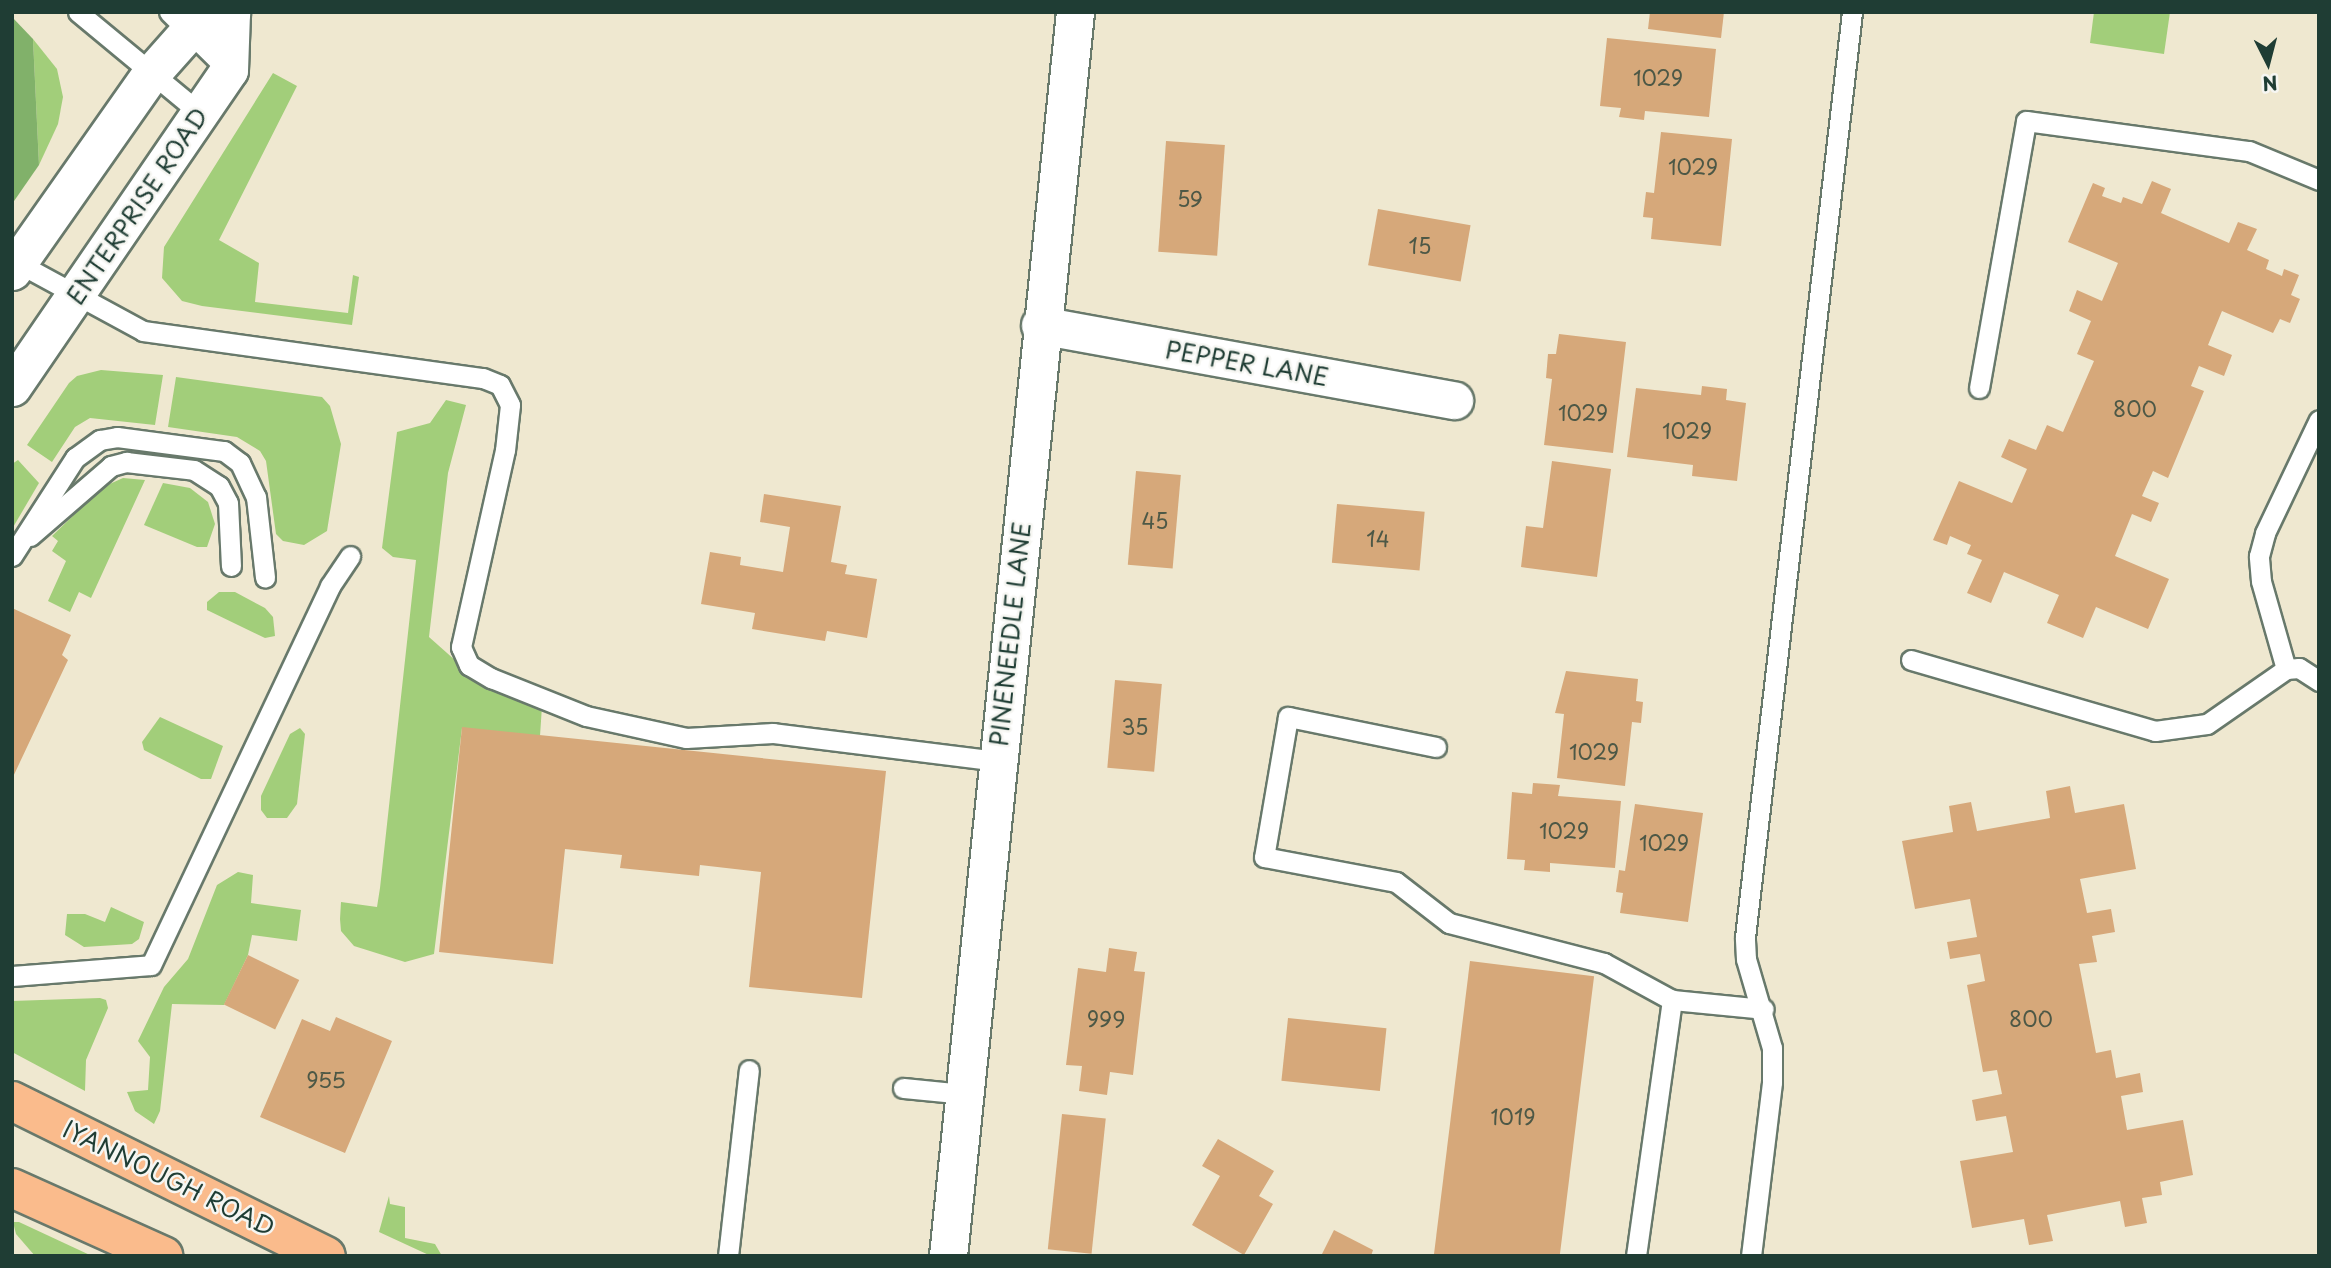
<!DOCTYPE html>
<style>
body{margin:0}
#map{position:relative;width:2331px;height:1268px;overflow:hidden;background:#efe8d0;font-family:"Playpen Sans",sans-serif}
div>[style]{position:absolute}
[style*='--x']{left:calc(var(--x)*1px);top:calc(var(--y)*1px);width:calc(var(--w)*1px);rotate:calc(var(--a)*1deg)}
.green>*{inset:0;background:#a2ce7a}
.forest>*{inset:0;background:#81b16a}
.building>*{inset:0;background:#d6a87a;transform-origin:0 0}
.roads{filter:drop-shadow(2px 0 #68796b) drop-shadow(-2px 0 #68796b) drop-shadow(0 2px #68796b) drop-shadow(0 -2px #68796b)}
.lane>*{height:19px;margin:-9.5px;padding:0 9.5px;transform-origin:9.5px;border-radius:9.5px;background:#fff}
.street>*{height:37px;margin:-18.5px;padding:0 18.5px;transform-origin:18.5px;border-radius:18.5px;background:#fff}
.primary>*{height:38px;margin:-19px;padding:0 19px;transform-origin:19px;border-radius:19px;background:#fabb8c}
span{translate:-50% -50%;white-space:nowrap;text-align:center;line-height:1.15;-webkit-text-stroke:5px #f6f6f2;paint-order:stroke}
.number-label{font-size:21px;color:#4d5846}
.number-label span{-webkit-text-stroke-width:0}
.street-label{font-size:24px;color:#1f3d34}
.frame{position:absolute;inset:0;border:14px solid #1f3d34;pointer-events:none}
.north{position:absolute;left:2233px;top:28px;width:70px;height:70px;-webkit-text-stroke:5px #f6f6f2;paint-order:stroke;rotate:174deg;font-size:19px;font-weight:700;line-height:28px;text-align:center;color:#1f3d34}
.north::after{content:'';display:block;margin:auto;width:24px;height:32px;background:#1f3d34;clip-path:polygon(50% 0,100% 100%,50% 72%,0 100%)}
</style>
<div id="map">
<div class="green">
<div style="clip-path:polygon(2094px 12px,2170px 12px,2164px 54px,2090px 43px)"></div>
<div style="clip-path:polygon(33px 39px,57px 69px,63px 97px,58px 124px,39px 165px)"></div>
<div style="clip-path:polygon(273px 73px,297px 86px,219px 240px,259px 263px,255px 302px,348px 313px,353px 275px,359px 277px,352px 325px,202px 306px,182px 301px,162px 278px,164px 247px)"></div>
<div style="clip-path:polygon(101px 370px,163px 375px,155px 425px,90px 418px,75px 427px,52px 462px,27px 445px,69px 383px,77px 376px)"></div>
<div style="clip-path:polygon(176px 377px,322px 397px,330px 406px,341px 444px,327px 531px,304px 545px,283px 541px,276px 534px,266px 461px,260px 451px,237px 437px,168px 427px)"></div>
<div style="clip-path:polygon(446px 400px,466px 405px,448px 473px,429px 637px,474px 677px,542px 706px,540px 736px,462px 728px,434px 954px,405px 962px,354px 946px,341px 931px,340px 919px,341px 902px,377px 907px,380px 888px,416px 560px,393px 557px,382px 548px,397px 432px,430px 423px)"></div>
<div style="clip-path:polygon(18px 460px,39px 483px,12px 529px,12px 464px)"></div>
<div style="clip-path:polygon(123px 478px,145px 480px,91px 598px,79px 592px,70px 612px,48px 601px,66px 561px,52px 551px,58px 541px,52px 536px,103px 487px)"></div>
<div style="clip-path:polygon(163px 483px,190px 488px,208px 502px,215px 524px,207px 547px,197px 547px,144px 525px)"></div>
<div style="clip-path:polygon(219px 592px,235px 592px,265px 608px,273px 617px,275px 636px,265px 638px,207px 610px,207px 602px)"></div>
<div style="clip-path:polygon(160px 717px,223px 746px,211px 779px,201px 779px,144px 750px,142px 742px)"></div>
<div style="clip-path:polygon(300px 728px,305px 734px,297px 804px,287px 818px,267px 818px,261px 810px,261px 796px,290px 734px)"></div>
<div style="clip-path:polygon(238px 872px,253px 875px,251px 903px,301px 910px,297px 941px,252px 935px,248px 955px,224px 1005px,172px 1004px,160px 1111px,154px 1124px,135px 1111px,127px 1092px,148px 1090px,150px 1057px,138px 1041px,164px 987px,188px 959px,217px 885px)"></div>
<div style="clip-path:polygon(111px 907px,144px 922px,139px 939px,132px 944px,84px 947px,65px 935px,67px 914px,85px 914px,105px 922px)"></div>
<div style="clip-path:polygon(100px 998px,106px 1000px,108px 1008px,86px 1060px,85px 1091px,12px 1052px,12px 1001px)"></div>
<div style="clip-path:polygon(389px 1196px,390px 1204px,405px 1207px,405px 1238px,435px 1244px,442px 1256px,431px 1256px,379px 1232px)"></div>
<div style="clip-path:polygon(13px 1222px,19px 1222px,92px 1256px,35px 1256px,16px 1234px)"></div>
</div>
<div class="forest">
<div style="clip-path:polygon(12px 17px,33px 39px,39px 165px,12px 204px)"></div>
</div>
<div class="building">
<div style="clip-path:polygon(1650px 12px,1724px 12px,1721px 38px,1648px 29px)"></div>
<div style="clip-path:polygon(1607px 38px,1716px 49px,1709px 117px,1645px 111px,1644px 120px,1619px 117px,1621px 108px,1600px 106px)"></div>
<div style="clip-path:polygon(1661px 132px,1732px 139px,1721px 246px,1651px 239px,1653px 218px,1643px 217px,1646px 192px,1654px 193px)"></div>
<div style="left:1166px;top:141px;width:59px;height:111px;rotate:4deg"></div>
<div style="clip-path:polygon(2152px 181px,2171px 189px,2161px 213px,2229px 243px,2238px 222px,2257px 229px,2247px 250px,2269px 260px,2266px 269px,2282px 276px,2284px 269px,2299px 275px,2291px 295px,2300px 299px,2290px 323px,2280px 319px,2273px 333px,2222px 311px,2208px 345px,2232px 355px,2224px 376px,2199px 366px,2191px 386px,2204px 391px,2168px 478px,2153px 471px,2142px 496px,2159px 503px,2151px 522px,2132px 514px,2115px 556px,2169px 579px,2148px 629px,2096px 607px,2083px 638px,2047px 623px,2059px 595px,2004px 572px,1991px 603px,1967px 593px,1982px 560px,1967px 554px,1971px 545px,1950px 536px,1947px 545px,1933px 540px,1959px 481px,2012px 503px,2027px 469px,2001px 457px,2009px 439px,2036px 450px,2047px 425px,2063px 432px,2094px 361px,2077px 354px,2091px 321px,2069px 311px,2077px 290px,2102px 301px,2118px 263px,2068px 242px,2093px 183px,2105px 188px,2102px 196px,2121px 203px,2123px 197px,2142px 204px)"></div>
<div style="left:1378px;top:209px;width:94px;height:57px;rotate:10deg"></div>
<div style="clip-path:polygon(1559px 334px,1626px 342px,1613px 453px,1544px 445px,1552px 379px,1546px 378px,1548px 354px,1556px 354px)"></div>
<div style="clip-path:polygon(1702px 386px,1727px 389px,1726px 400px,1746px 403px,1737px 481px,1692px 476px,1693px 465px,1627px 457px,1636px 388px,1701px 395px)"></div>
<div style="clip-path:polygon(1552px 461px,1611px 469px,1597px 577px,1521px 567px,1526px 526px,1543px 528px)"></div>
<div style="left:1136px;top:471px;width:45px;height:94px;rotate:5deg"></div>
<div style="clip-path:polygon(764px 494px,841px 506px,831px 562px,847px 565px,845px 574px,877px 579px,867px 638px,827px 631px,825px 641px,752px 629px,755px 613px,701px 604px,710px 552px,741px 557px,740px 565px,783px 572px,790px 527px,760px 522px)"></div>
<div style="left:1337px;top:504px;width:88px;height:59px;rotate:5deg"></div>
<div style="clip-path:polygon(12px 608px,71px 635px,62px 655px,68px 660px,12px 779px)"></div>
<div style="clip-path:polygon(1566px 671px,1638px 679px,1636px 701px,1643px 702px,1641px 723px,1632px 722px,1625px 786px,1557px 778px,1564px 714px,1555px 713px)"></div>
<div style="left:1115px;top:680px;width:47px;height:88px;rotate:5deg"></div>
<div style="clip-path:polygon(462px 727px,886px 771px,862px 998px,749px 987px,761px 872px,700px 865px,699px 876px,620px 868px,622px 855px,565px 849px,553px 964px,439px 952px)"></div>
<div style="clip-path:polygon(1533px 783px,1560px 785px,1558px 796px,1621px 801px,1615px 868px,1550px 863px,1550px 872px,1524px 870px,1525px 860px,1507px 859px,1512px 792px,1532px 794px)"></div>
<div style="clip-path:polygon(2070px 786px,2075px 813px,2124px 804px,2136px 869px,2080px 879px,2087px 913px,2111px 909px,2115px 932px,2092px 936px,2097px 962px,2079px 964px,2096px 1053px,2111px 1050px,2116px 1078px,2140px 1073px,2143px 1092px,2121px 1096px,2127px 1130px,2183px 1120px,2193px 1175px,2160px 1182px,2162px 1195px,2142px 1198px,2147px 1223px,2125px 1227px,2120px 1201px,2047px 1215px,2053px 1241px,2029px 1245px,2024px 1219px,1972px 1228px,1960px 1161px,2013px 1152px,2006px 1116px,1976px 1121px,1972px 1100px,2002px 1094px,1997px 1070px,1983px 1072px,1967px 985px,1985px 981px,1980px 954px,1950px 959px,1947px 942px,1977px 937px,1970px 899px,1915px 909px,1902px 841px,1953px 832px,1949px 806px,1971px 802px,1977px 831px,2050px 818px,2046px 791px)"></div>
<div style="clip-path:polygon(1635px 804px,1703px 813px,1688px 922px,1620px 913px,1623px 893px,1616px 892px,1619px 870px,1625px 871px)"></div>
<div style="clip-path:polygon(1109px 948px,1137px 952px,1134px 971px,1145px 972px,1133px 1075px,1110px 1072px,1107px 1095px,1079px 1091px,1082px 1066px,1066px 1065px,1078px 968px,1106px 972px)"></div>
<div style="left:248px;top:955px;width:57px;height:55px;rotate:26deg"></div>
<div style="left:1470px;top:961px;width:125px;height:297px;rotate:7deg"></div>
<div style="clip-path:polygon(336px 1017px,392px 1041px,345px 1153px,260px 1117px,302px 1019px,330px 1031px)"></div>
<div style="left:1288px;top:1018px;width:99px;height:63px;rotate:6deg"></div>
<div style="left:1062px;top:1114px;width:44px;height:136px;rotate:6deg"></div>
<div style="clip-path:polygon(1218px 1139px,1274px 1171px,1259px 1196px,1273px 1204px,1244px 1255px,1192px 1225px,1220px 1176px,1202px 1166px)"></div>
<div style="clip-path:polygon(1334px 1230px,1373px 1250px,1371px 1256px,1321px 1256px)"></div>
</div>
<div class="roads">
<div class="lane">
<div style="--x:78;--y:12;--w:157;--a:39.6"></div>
<div style="--x:169;--y:12;--w:83;--a:44.5"></div>
<div style="--x:18;--y:263;--w:142;--a:28.5"></div>
<div style="--x:143;--y:331;--w:343;--a:7.9"></div>
<div style="--x:483;--y:378;--w:18;--a:22"></div>
<div style="--x:500;--y:385;--w:22;--a:63"></div>
<div style="--x:510;--y:405;--w:45;--a:96.3"></div>
<div style="--x:505;--y:450;--w:202;--a:102.6"></div>
<div style="--x:461;--y:647;--w:20;--a:66"></div>
<div style="--x:469;--y:665;--w:26;--a:31"></div>
<div style="--x:491;--y:678;--w:102;--a:21.8"></div>
<div style="--x:586;--y:716;--w:102;--a:12.4"></div>
<div style="--x:686;--y:738;--w:87;--a:-3.3"></div>
<div style="--x:773;--y:733;--w:226;--a:7.1"></div>
<div style="--x:1979;--y:388;--w:271;--a:-80"></div>
<div style="--x:2026;--y:121;--w:225;--a:7.7"></div>
<div style="--x:2249;--y:151;--w:76;--a:22.5"></div>
<div style="--x:30;--y:536;--w:107;--a:-40.8"></div>
<div style="--x:111;--y:466;--w:16;--a:-15"></div>
<div style="--x:126;--y:462;--w:68;--a:6.7"></div>
<div style="--x:194;--y:470;--w:30;--a:33"></div>
<div style="--x:219;--y:486;--w:19;--a:62"></div>
<div style="--x:228;--y:503;--w:63;--a:87.3"></div>
<div style="--x:12;--y:556;--w:117;--a:-57.3"></div>
<div style="--x:75;--y:458;--w:31;--a:-36"></div>
<div style="--x:100;--y:440;--w:17;--a:-10"></div>
<div style="--x:117;--y:437;--w:108;--a:7.5"></div>
<div style="--x:224;--y:451;--w:20;--a:37"></div>
<div style="--x:240;--y:463;--w:38;--a:65"></div>
<div style="--x:256;--y:497;--w:81;--a:83.6"></div>
<div style="--x:1911;--y:660;--w:254;--a:16.2"></div>
<div style="--x:2155;--y:731;--w:52;--a:-7.7"></div>
<div style="--x:2207;--y:724;--w:96;--a:-34.8"></div>
<div style="--x:2286;--y:669;--w:13;--a:-4"></div>
<div style="--x:2299;--y:668;--w:24;--a:33"></div>
<div style="--x:2286;--y:669;--w:91;--a:-105.9"></div>
<div style="--x:2261;--y:581;--w:25;--a:-95"></div>
<div style="--x:2259;--y:556;--w:24;--a:-75"></div>
<div style="--x:2265;--y:533;--w:125;--a:-64.5"></div>
<div style="--x:1436;--y:747;--w:151;--a:-168.5"></div>
<div style="--x:1288;--y:717;--w:142;--a:99.7"></div>
<div style="--x:1264;--y:857;--w:134;--a:10.7"></div>
<div style="--x:1396;--y:882;--w:67;--a:37.7"></div>
<div style="--x:1449;--y:923;--w:160;--a:14.5"></div>
<div style="--x:1604;--y:963;--w:77;--a:28.6"></div>
<div style="--x:12;--y:976;--w:139;--a:-4.5"></div>
<div style="--x:151;--y:965;--w:419;--a:-64.7"></div>
<div style="--x:330;--y:586;--w:36;--a:-56"></div>
<div style="--x:903;--y:1088;--w:61;--a:5.6"></div>
<div style="--x:728;--y:1256;--w:187;--a:-83.6"></div>
<div style="--x:1636;--y:1256;--w:259;--a:-82"></div>
<div style="--x:1672;--y:1000;--w:92;--a:5.6"></div>
<div style="--x:1751;--y:1256;--w:175;--a:-83.1"></div>
<div style="--x:1772;--y:1082;--w:34;--a:-90"></div>
<div style="--x:1772;--y:1048;--w:93;--a:-106.3"></div>
<div style="--x:1746;--y:959;--w:22;--a:-93"></div>
<div style="--x:1745;--y:937;--w:931;--a:-83.4"></div>
</div>
<div class="street">
<div style="--x:12;--y:271;--w:240;--a:-54.9"></div>
<div style="--x:150;--y:75;--w:59;--a:-48.4"></div>
<div style="--x:189;--y:31;--w:46;--a:-23.2"></div>
<div style="--x:1040;--y:325;--w:421;--a:10.3"></div>
<div style="--x:12;--y:387;--w:384;--a:-55.6"></div>
<div style="--x:229;--y:70;--w:58;--a:-88"></div>
<div style="--x:948;--y:1256;--w:1250;--a:-84.17"></div>
</div>
<div class="primary">
<div style="--x:12;--y:1101;--w:350;--a:26.3"></div>
<div style="--x:12;--y:1188;--w:166;--a:24.2"></div>
</div>
</div>
<div class="number-label">
<span style="left:1658px;top:77px">1029</span>
<span style="left:1693px;top:166px">1029</span>
<span style="left:1190px;top:198px">59</span>
<span style="left:1420px;top:245px">15</span>
<span style="left:2135px;top:408px">800</span>
<span style="left:1583px;top:412px">1029</span>
<span style="left:1687px;top:430px">1029</span>
<span style="left:1155px;top:520px">45</span>
<span style="left:1378px;top:538px">14</span>
<span style="left:1135px;top:726px">35</span>
<span style="left:1594px;top:751px">1029</span>
<span style="left:1564px;top:830px">1029</span>
<span style="left:1664px;top:842px">1029</span>
<span style="left:1106px;top:1018px">999</span>
<span style="left:2031px;top:1018px">800</span>
<span style="left:326px;top:1079px">955</span>
<span style="left:1513px;top:1116px">1019</span>
</div>
<div class="street-label">
<span style="left:137px;top:206px;rotate:-56deg">ENTERPRISE ROAD</span>
<span style="left:1247px;top:363px;rotate:10deg">PEPPER LANE</span>
<span style="left:1010px;top:634px;rotate:-84deg">PINENEEDLE LANE</span>
<span style="left:169px;top:1178px;rotate:26deg">IYANNOUGH ROAD</span>
</div>
<div class="frame"></div>
<div class="north">N</div>
</div>
